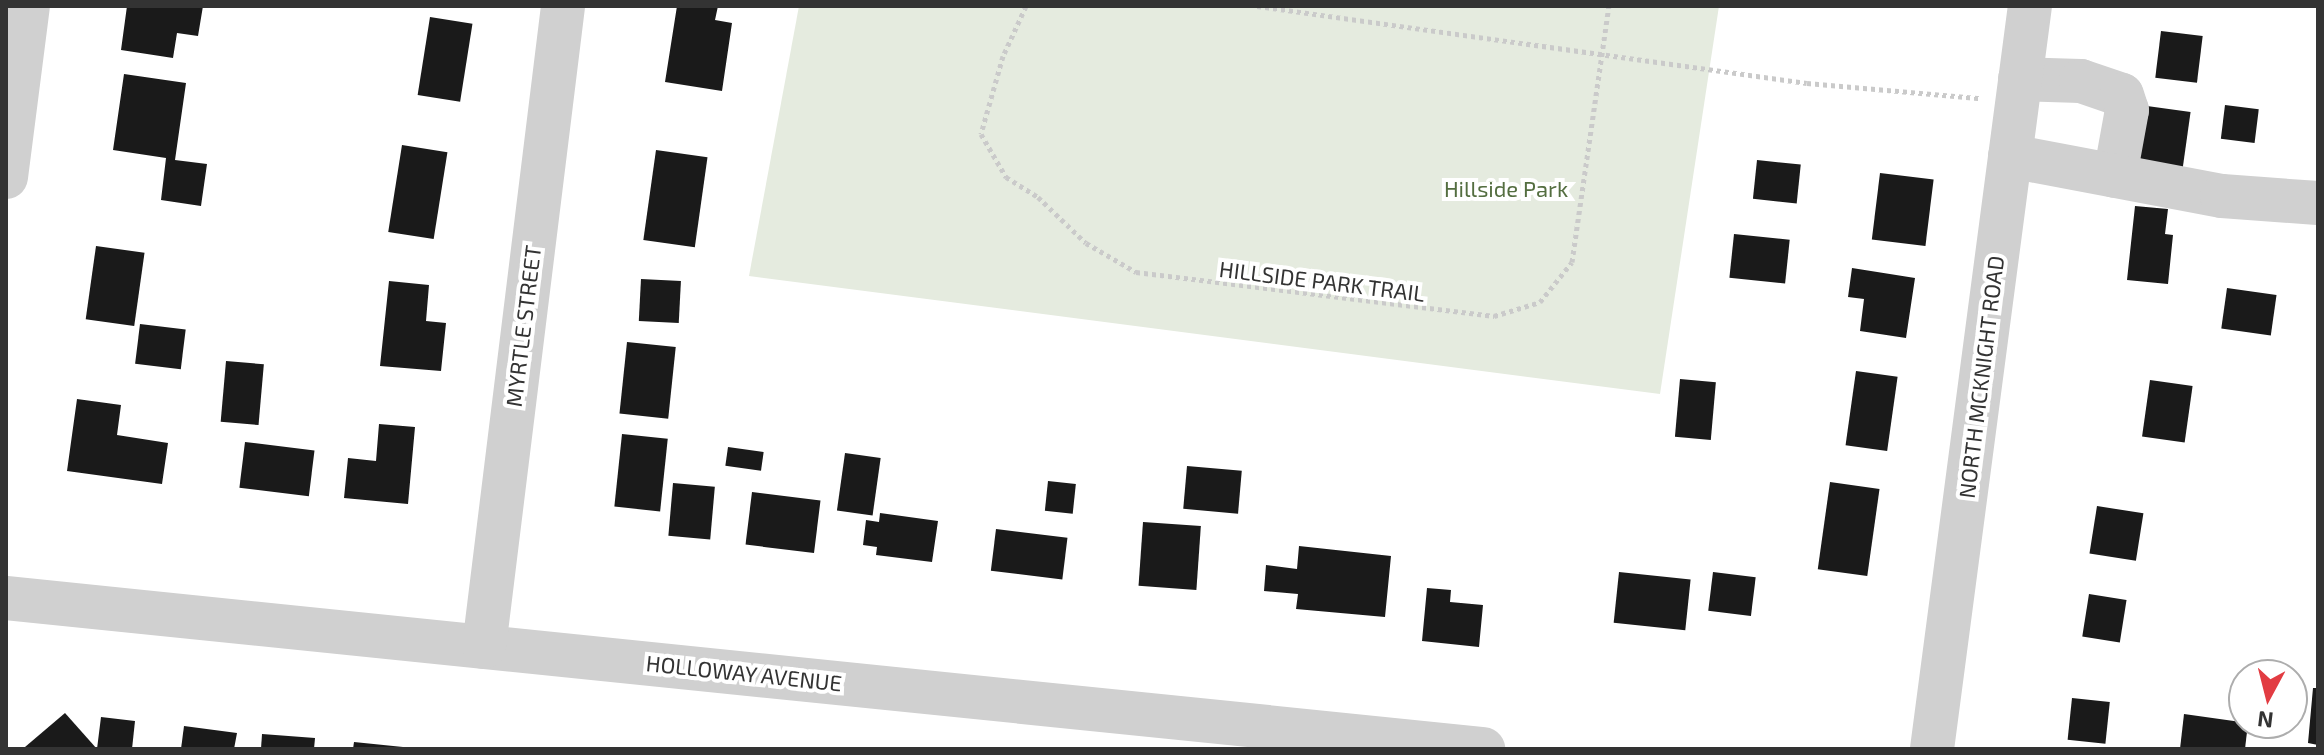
<!DOCTYPE html>
<style>
body{margin:0}
#map{position:relative;width:2324px;height:755px;overflow:hidden;background:#fff;font-family:"Exo 2",sans-serif}
div>[style]{position:absolute}
[style*='--x']{left:calc(var(--x)*1px);top:calc(var(--y)*1px);width:calc(var(--w)*1px);rotate:calc(var(--a)*1deg)}
.green>*{inset:0;background:#e5ebdf}
.building>*{inset:0;background:#1a1a1a;transform-origin:0 0}
.path>*{height:5px;margin-top:-2.5px;transform-origin:0;background:repeating-linear-gradient(90deg,#cacaca 0 4px,transparent 0 8px)}
.minor>*{height:44px;margin:-22px;padding:0 22px;transform-origin:22px;border-radius:22px;background:#d0d0d0}
span{translate:-50% -50%;white-space:nowrap;text-align:center;line-height:1.15;-webkit-text-stroke:8px #fff;paint-order:stroke}
.park-label{font-size:22px;color:#546e40}
.street-label{font-size:22px;color:#333}
.frame{position:absolute;inset:0;border:8px solid #333;pointer-events:none}
.north{position:absolute;left:2228px;top:659px;width:80px;height:80px;box-sizing:border-box;background:#fff;border:2px solid #adadad;border-radius:50%;rotate:187deg;font-size:22px;font-weight:700;line-height:32px;text-align:center;color:#333}
.north::after{content:'';display:block;margin:auto;width:28px;height:36px;background:#e23c42;clip-path:polygon(50% 0,100% 100%,50% 72%,0 100%)}
</style>
<div id="map">
<div class="green">
<div style="clip-path:polygon(799px 6px,1719px 6px,1660px 394px,749px 276px)"></div>
</div>
<div class="building">
<div style="clip-path:polygon(127px 6px,203px 6px,198px 36px,177px 33px,173px 58px,121px 50px)"></div>
<div style="clip-path:polygon(677px 6px,718px 6px,715px 20px,732px 23px,722px 91px,665px 82px)"></div>
<div style="left:430px;top:17px;width:43px;height:79px;rotate:9deg"></div>
<div style="left:2161px;top:31px;width:42px;height:47px;rotate:7deg"></div>
<div style="clip-path:polygon(124px 74px,186px 83px,175px 160px,207px 164px,201px 206px,161px 200px,166px 158px,113px 150px)"></div>
<div style="left:2225px;top:105px;width:34px;height:34px;rotate:7deg"></div>
<div style="left:2147px;top:106px;width:44px;height:66px;rotate:8deg"></div>
<div style="left:402px;top:145px;width:46px;height:88px;rotate:9deg"></div>
<div style="left:656px;top:150px;width:52px;height:91px;rotate:8deg"></div>
<div style="left:1757px;top:160px;width:44px;height:39px;rotate:6deg"></div>
<div style="left:1880px;top:173px;width:54px;height:67px;rotate:7deg"></div>
<div style="clip-path:polygon(2135px 206px,2168px 209px,2165px 234px,2173px 235px,2168px 284px,2127px 280px)"></div>
<div style="left:1734px;top:234px;width:56px;height:44px;rotate:6deg"></div>
<div style="left:96px;top:246px;width:49px;height:74px;rotate:8deg"></div>
<div style="clip-path:polygon(1852px 268px,1915px 278px,1906px 338px,1860px 331px,1864px 299px,1848px 297px)"></div>
<div style="left:641px;top:279px;width:40px;height:42px;rotate:3deg"></div>
<div style="clip-path:polygon(389px 281px,429px 285px,426px 321px,446px 323px,441px 371px,380px 366px)"></div>
<div style="left:2227px;top:288px;width:50px;height:41px;rotate:8deg"></div>
<div style="left:140px;top:324px;width:46px;height:40px;rotate:7deg"></div>
<div style="left:627px;top:342px;width:49px;height:72px;rotate:6deg"></div>
<div style="left:226px;top:361px;width:38px;height:61px;rotate:5deg"></div>
<div style="left:1856px;top:371px;width:42px;height:75px;rotate:8deg"></div>
<div style="left:1680px;top:379px;width:36px;height:58px;rotate:5deg"></div>
<div style="left:2150px;top:380px;width:43px;height:57px;rotate:8deg"></div>
<div style="clip-path:polygon(77px 399px,121px 405px,117px 435px,168px 443px,162px 484px,67px 471px)"></div>
<div style="clip-path:polygon(379px 424px,415px 427px,408px 504px,344px 498px,348px 458px,376px 461px)"></div>
<div style="left:622px;top:434px;width:46px;height:73px;rotate:6deg"></div>
<div style="left:245px;top:442px;width:70px;height:46px;rotate:7deg"></div>
<div style="left:728px;top:447px;width:36px;height:19px;rotate:8deg"></div>
<div style="left:845px;top:453px;width:36px;height:58px;rotate:8deg"></div>
<div style="left:1187px;top:466px;width:55px;height:43px;rotate:5deg"></div>
<div style="left:1048px;top:481px;width:28px;height:30px;rotate:6deg"></div>
<div style="left:1830px;top:482px;width:50px;height:88px;rotate:8deg"></div>
<div style="left:673px;top:483px;width:42px;height:53px;rotate:5deg"></div>
<div style="left:752px;top:492px;width:69px;height:53px;rotate:7deg"></div>
<div style="left:2097px;top:506px;width:47px;height:48px;rotate:9deg"></div>
<div style="clip-path:polygon(880px 513px,938px 521px,932px 562px,876px 555px,877px 547px,863px 545px,866px 520px,879px 522px)"></div>
<div style="left:1143px;top:522px;width:58px;height:64px;rotate:4deg"></div>
<div style="left:996px;top:529px;width:72px;height:42px;rotate:7deg"></div>
<div style="clip-path:polygon(1299px 546px,1391px 556px,1385px 617px,1296px 609px,1298px 594px,1264px 591px,1266px 565px,1297px 569px)"></div>
<div style="left:1619px;top:572px;width:72px;height:51px;rotate:6deg"></div>
<div style="left:1713px;top:572px;width:43px;height:39px;rotate:7deg"></div>
<div style="clip-path:polygon(1427px 588px,1451px 590px,1450px 602px,1483px 605px,1479px 647px,1422px 641px)"></div>
<div style="left:2089px;top:594px;width:38px;height:43px;rotate:9deg"></div>
<div style="clip-path:polygon(2313px 688px,2318px 688px,2318px 745px,2308px 743px)"></div>
<div style="left:2072px;top:698px;width:38px;height:42px;rotate:6deg"></div>
<div style="clip-path:polygon(65px 713px,97px 749px,27px 749px,25px 747px)"></div>
<div style="clip-path:polygon(2184px 714px,2248px 723px,2245px 749px,2180px 749px)"></div>
<div style="clip-path:polygon(101px 717px,135px 721px,132px 749px,97px 749px)"></div>
<div style="clip-path:polygon(184px 726px,237px 733px,234px 749px,181px 749px)"></div>
<div style="clip-path:polygon(262px 734px,315px 738px,314px 749px,261px 749px)"></div>
<div style="clip-path:polygon(354px 742px,403px 747px,403px 749px,353px 749px)"></div>
</div>
<div class="path">
<div style="--x:1026;--y:6;--w:55;--a:114.7"></div>
<div style="--x:1003;--y:56;--w:81;--a:105.8"></div>
<div style="--x:981;--y:134;--w:50;--a:59.8"></div>
<div style="--x:1006;--y:177;--w:38;--a:32"></div>
<div style="--x:1038;--y:197;--w:66;--a:43.8"></div>
<div style="--x:1086;--y:243;--w:58;--a:30.1"></div>
<div style="--x:1136;--y:272;--w:361;--a:7"></div>
<div style="--x:1494;--y:316;--w:48;--a:-16.9"></div>
<div style="--x:1540;--y:302;--w:51;--a:-51.3"></div>
<div style="--x:1572;--y:262;--w:259;--a:-81.8"></div>
<div style="--x:1257;--y:6;--w:555;--a:7.97"></div>
<div style="--x:1807;--y:83;--w:174;--a:5"></div>
</div>
<div class="minor">
<div style="--x:2020;--y:79;--w:61;--a:1.9"></div>
<div style="--x:2081;--y:81;--w:43;--a:18.9"></div>
<div style="--x:2122;--y:95;--w:16;--a:72"></div>
<div style="--x:2127;--y:110;--w:67;--a:100.3"></div>
<div style="--x:2010;--y:156;--w:216;--a:10.7"></div>
<div style="--x:2222;--y:196;--w:96;--a:4.2"></div>
<div style="--x:6;--y:177;--w:172;--a:-82.7"></div>
<div style="--x:6;--y:598;--w:1485;--a:5.84"></div>
<div style="--x:484;--y:647;--w:646;--a:-82.97"></div>
<div style="--x:1932;--y:749;--w:749;--a:-82.49"></div>
</div>
<div class="park-label">
<span style="left:1506px;top:189px">Hillside Park</span>
</div>
<div class="street-label">
<span style="left:1322px;top:281px;rotate:7deg">HILLSIDE PARK TRAIL</span>
<span style="left:523px;top:326px;rotate:-83deg">MYRTLE STREET</span>
<span style="left:1981px;top:377px;rotate:-83deg">NORTH MCKNIGHT ROAD</span>
<span style="left:744px;top:673px;rotate:6deg">HOLLOWAY AVENUE</span>
</div>
<div class="frame"></div>
<div class="north">N</div>
</div>
